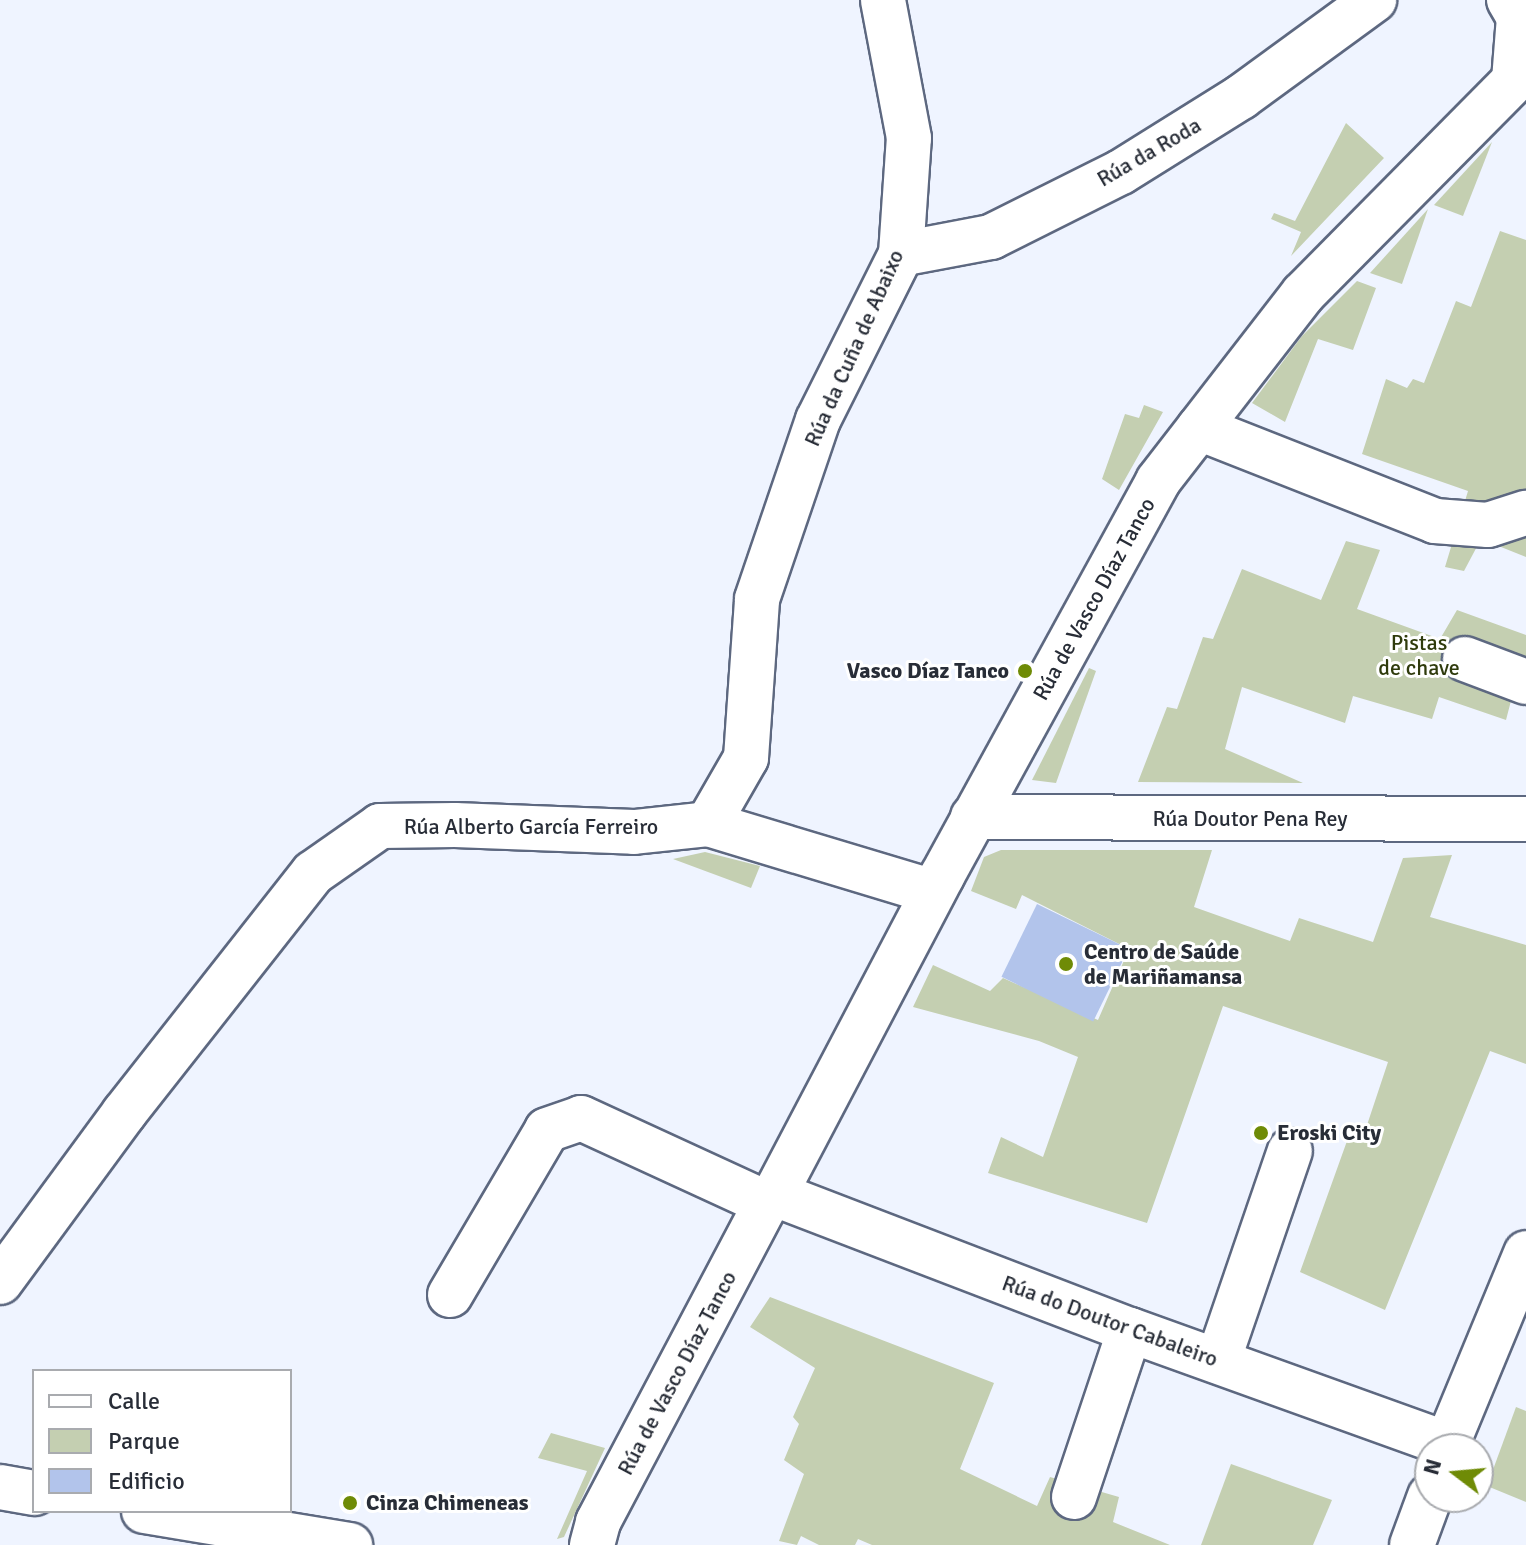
<!DOCTYPE html>
<meta charset="utf-8">
<style>
body{margin:0}
#map{position:relative;width:1526px;height:1545px;overflow:hidden;background:#eff4ff;font-family:Signika,sans-serif}
div>[style]{position:absolute}
[style*='--x']{left:calc(var(--x)*1px);top:calc(var(--y)*1px);width:calc(var(--w)*1px);rotate:calc(var(--a)*1deg)}
.green>*{inset:0;background:#c4cfb1}
.building>*{inset:0;background:#b2c4eb;transform-origin:0 0}
.roads{filter:drop-shadow(2px 0 #5d6880) drop-shadow(-2px 0 #5d6880) drop-shadow(0 2px #5d6880) drop-shadow(0 -2px #5d6880)}
.minor>*{height:44px;margin:-22px;padding:0 22px;transform-origin:22px;border-radius:22px;background:#fff}
.dots>*{width:22px;height:22px;translate:-50% -50%;box-sizing:border-box;border:4px solid #fff;border-radius:50%}
span{translate:-50% -50%;white-space:nowrap;text-align:center;line-height:1.15;-webkit-text-stroke:6px #fff;paint-order:stroke}
.street-label{font-size:22px;color:#282d37}
.park-label{font-size:22px;color:#2f3b0c}
.poi-label{font-size:22px;color:#282d37;font-weight:700}
.right{translate:-100% -50%;text-align:right}
.left{translate:0 -50%;text-align:left}
.legend{position:absolute;left:32px;top:1369px;width:260px;height:144px;box-sizing:border-box;background:#fff;border:2px solid #a9abaf;margin:0;padding:10px 14px;list-style:none;font-size:24px;color:#282d37}
.legend li{display:flex;align-items:center;gap:16px;height:40px}
.legend b{width:40px;border:2px solid #a9abaf}
.north{position:absolute;left:1414px;top:1433px;width:80px;height:80px;box-sizing:border-box;background:#fff;border:2px solid #a9abaf;border-radius:50%;rotate:286deg;font-size:22px;font-weight:700;line-height:32px;text-align:center;color:#282d37}
.north::after{content:'';display:block;margin:auto;width:28px;height:36px;background:#6f8b06;clip-path:polygon(50% 0,100% 100%,50% 72%,0 100%)}
</style>
<div id="map">
<div class="green">
<div style="clip-path:polygon(1346px 123px,1384px 158px,1291px 256px,1301px 232px,1271px 219px,1274px 213px,1295px 221px)"></div>
<div style="clip-path:polygon(1492px 142px,1463px 216px,1434px 205px)"></div>
<div style="clip-path:polygon(1428px 209px,1402px 284px,1370px 273px)"></div>
<div style="clip-path:polygon(1500px 231px,1526px 240px,1526px 557px,1481px 539px,1464px 571px,1445px 567px,1468px 491px,1362px 454px,1386px 379px,1407px 388px,1413px 379px,1424px 383px,1456px 301px,1471px 307px)"></div>
<div style="clip-path:polygon(1357px 281px,1376px 288px,1353px 350px,1318px 339px,1285px 422px,1252px 403px,1302px 336px)"></div>
<div style="clip-path:polygon(1144px 405px,1163px 412px,1119px 490px,1102px 479px,1125px 414px,1139px 418px)"></div>
<div style="clip-path:polygon(1346px 541px,1380px 550px,1357px 609px,1440px 639px,1457px 610px,1526px 635px,1526px 698px,1513px 693px,1506px 720px,1439px 697px,1432px 719px,1353px 696px,1345px 723px,1242px 687px,1225px 749px,1303px 783px,1138px 782px,1167px 707px,1177px 709px,1203px 637px,1213px 639px,1242px 569px,1321px 600px)"></div>
<div style="clip-path:polygon(1089px 668px,1096px 671px,1056px 783px,1032px 780px)"></div>
<div style="clip-path:polygon(1001px 850px,1212px 850px,1194px 907px,1290px 941px,1299px 918px,1373px 942px,1403px 858px,1452px 855px,1430px 917px,1526px 945px,1526px 1064px,1490px 1051px,1385px 1310px,1300px 1272px,1347px 1141px,1361px 1143px,1388px 1062px,1223px 1006px,1147px 1223px,988px 1173px,1001px 1137px,1043px 1157px,1078px 1057px,1039px 1041px,913px 1007px,933px 965px,990px 991px,1003px 978px,1098px 1020px,1129px 949px,1022px 895px,1016px 909px,971px 891px,984px 857px)"></div>
<div style="clip-path:polygon(705px 852px,760px 866px,751px 888px,673px 859px)"></div>
<div style="clip-path:polygon(770px 1297px,994px 1383px,960px 1469px,1037px 1506px,1050px 1477px,1119px 1497px,1113px 1522px,1170px 1545px,872px 1545px,858px 1539px,855px 1545px,819px 1545px,801px 1536px,797px 1545px,779px 1541px,804px 1474px,784px 1460px,799px 1424px,793px 1417px,815px 1368px,750px 1327px)"></div>
<div style="clip-path:polygon(1516px 1407px,1526px 1411px,1526px 1502px,1487px 1486px)"></div>
<div style="clip-path:polygon(551px 1433px,605px 1448px,564px 1537px,557px 1539px,587px 1471px,538px 1458px)"></div>
<div style="clip-path:polygon(1231px 1464px,1332px 1500px,1313px 1545px,1201px 1545px)"></div>
</div>
<div class="building">
<div style="left:1037px;top:904px;width:102px;height:81px;rotate:26deg"></div>
</div>
<div class="roads">
<div class="minor">
<div style="--x:1509;--y:0;--w:20;--a:60"></div>
<div style="--x:1519;--y:17;--w:64;--a:94.5"></div>
<div style="--x:901;--y:254;--w:92;--a:-10.7"></div>
<div style="--x:991;--y:237;--w:145;--a:-26.6"></div>
<div style="--x:1121;--y:172;--w:142;--a:-32"></div>
<div style="--x:1241;--y:97;--w:165;--a:-36.1"></div>
<div style="--x:1199;--y:428;--w:254;--a:21.5"></div>
<div style="--x:1435;--y:521;--w:53;--a:4.3"></div>
<div style="--x:1488;--y:525;--w:40;--a:-18"></div>
<div style="--x:1465;--y:659;--w:65;--a:20.7"></div>
<div style="--x:973;--y:817;--w:553;--a:0.21"></div>
<div style="--x:708;--y:824;--w:76;--a:-60.1"></div>
<div style="--x:746;--y:758;--w:159;--a:-86"></div>
<div style="--x:757;--y:599;--w:189;--a:-71.2"></div>
<div style="--x:818;--y:420;--w:186;--a:-63.4"></div>
<div style="--x:901;--y:254;--w:116;--a:-86.1"></div>
<div style="--x:909;--y:138;--w:140;--a:-100.7"></div>
<div style="--x:775;--y:1194;--w:380;--a:21"></div>
<div style="--x:1130;--y:1330;--w:336;--a:19.8"></div>
<div style="--x:0;--y:1282;--w:210;--a:-53.7"></div>
<div style="--x:124;--y:1113;--w:305;--a:-51.8"></div>
<div style="--x:313;--y:873;--w:82;--a:-35"></div>
<div style="--x:380;--y:826;--w:75;--a:-0.8"></div>
<div style="--x:455;--y:825;--w:179;--a:2.2"></div>
<div style="--x:634;--y:832;--w:74;--a:-6.2"></div>
<div style="--x:708;--y:824;--w:235;--a:16.8"></div>
<div style="--x:450;--y:1295;--w:191;--a:-59.5"></div>
<div style="--x:547;--y:1130;--w:36;--a:-19"></div>
<div style="--x:581;--y:1118;--w:204;--a:24.7"></div>
<div style="--x:1218;--y:1361;--w:222;--a:-71.1"></div>
<div style="--x:1445;--y:1449;--w:212;--a:-67.5"></div>
<div style="--x:0;--y:1487;--w:35;--a:10"></div>
<div style="--x:1074;--y:1497;--w:176;--a:-71.5"></div>
<div style="--x:144;--y:1511;--w:209;--a:9.4"></div>
<div style="--x:592;--y:1545;--w:24;--a:-75"></div>
<div style="--x:598;--y:1522;--w:361;--a:-62.2"></div>
<div style="--x:766;--y:1203;--w:13;--a:-45"></div>
<div style="--x:775;--y:1194;--w:359;--a:-62.3"></div>
<div style="--x:942;--y:876;--w:450;--a:-61.3"></div>
<div style="--x:1158;--y:481;--w:237;--a:-52.2"></div>
<div style="--x:1303;--y:294;--w:317;--a:-45.3"></div>
<div style="--x:1412;--y:1545;--w:52;--a:-69.8"></div>
</div>
</div>
<div class="dots">
<div style="left:1025px;top:671px;background:#6f8b06"></div>
<div style="left:1066px;top:964px;background:#6f8b06"></div>
<div style="left:1261px;top:1133px;background:#6f8b06"></div>
<div style="left:350px;top:1503px;background:#6f8b06"></div>
</div>
<div class="street-label">
<span style="left:1149px;top:152px;rotate:-30deg">Rúa da Roda</span>
<span style="left:854px;top:348px;rotate:-66deg">Rúa da Cuña de Abaixo</span>
<span style="left:1094px;top:599px;rotate:-61deg">Rúa de Vasco Díaz Tanco</span>
<span style="left:1250px;top:819px">Rúa Doutor Pena Rey</span>
<span style="left:531px;top:827px">Rúa Alberto García Ferreiro</span>
<span style="left:1110px;top:1321px;rotate:20deg">Rúa do Doutor Cabaleiro</span>
<span style="left:677px;top:1373px;rotate:-62deg">Rúa de Vasco Díaz Tanco</span>
</div>
<div class="park-label">
<span style="left:1419px;top:655px">Pistas<br>de chave</span>
</div>
<div class="poi-label">
<span class="right" style="left:1009px;top:671px">Vasco Díaz Tanco</span>
<span class="left" style="left:1084px;top:964px">Centro de Saúde<br>de Mariñamansa</span>
<span class="left" style="left:1277px;top:1133px">Eroski City</span>
<span class="left" style="left:366px;top:1503px">Cinza Chimeneas</span>
</div>
<ul class="legend">
<li><b style="height:10px;background:#fff"></b>Calle</li>
<li><b style="height:22px;background:#c4cfb1"></b>Parque</li>
<li><b style="height:22px;background:#b2c4eb"></b>Edificio</li>
</ul>
<div class="north">N</div>
</div>
